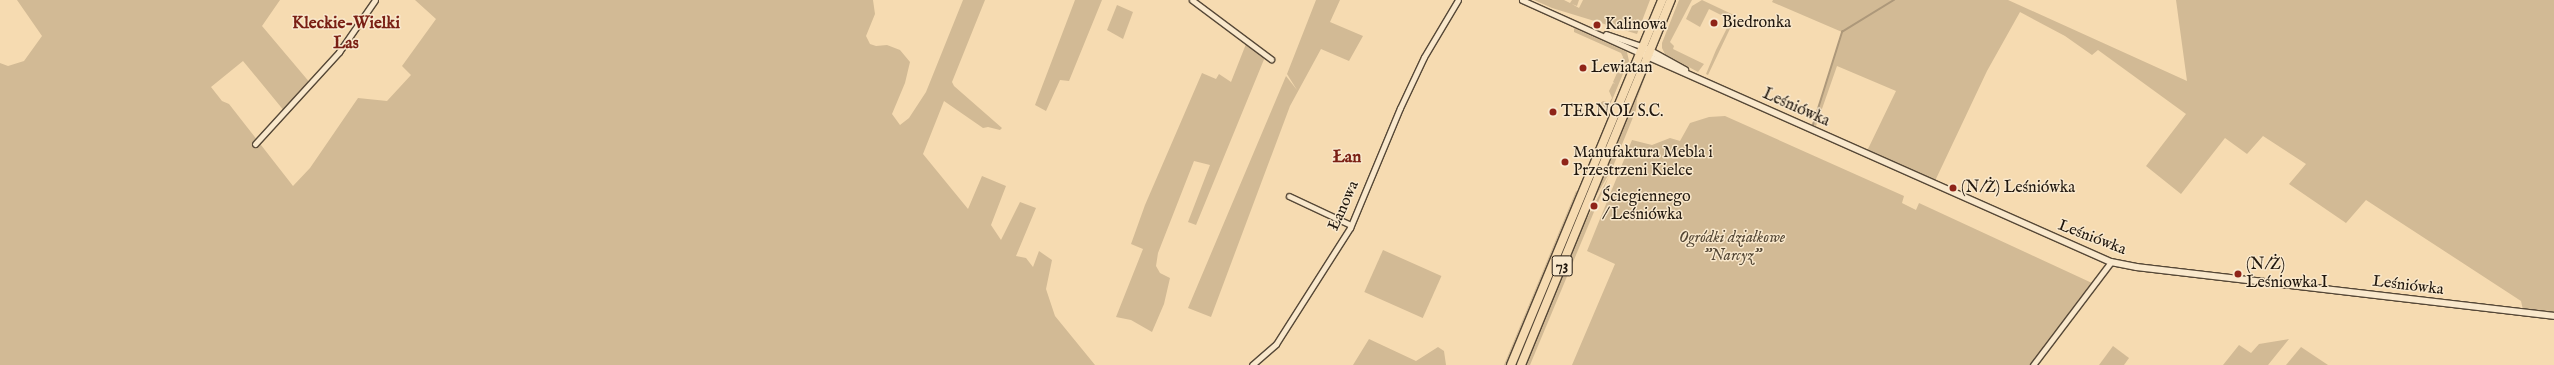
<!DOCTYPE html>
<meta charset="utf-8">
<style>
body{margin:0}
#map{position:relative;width:2554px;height:365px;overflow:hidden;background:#f6dbb1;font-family:"IM FELL English",serif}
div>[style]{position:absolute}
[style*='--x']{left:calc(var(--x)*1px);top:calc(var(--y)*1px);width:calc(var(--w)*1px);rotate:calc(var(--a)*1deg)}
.green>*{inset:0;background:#d2ba95;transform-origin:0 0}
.stream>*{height:1.5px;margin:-0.75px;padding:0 0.75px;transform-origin:0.75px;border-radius:0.75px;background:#ad987a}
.roads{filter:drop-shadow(1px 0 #564837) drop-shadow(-1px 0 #564837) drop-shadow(0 1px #564837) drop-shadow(0 -1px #564837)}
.minor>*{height:5px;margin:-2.5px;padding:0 2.5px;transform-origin:2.5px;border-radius:2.5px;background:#f9e8cc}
.tertiary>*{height:6px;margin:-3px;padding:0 3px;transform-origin:3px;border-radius:3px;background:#f9e8cc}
.primary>*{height:8px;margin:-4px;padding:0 4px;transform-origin:4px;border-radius:4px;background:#f6dbb1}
.dots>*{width:11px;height:11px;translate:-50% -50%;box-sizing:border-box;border:2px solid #f9e8cc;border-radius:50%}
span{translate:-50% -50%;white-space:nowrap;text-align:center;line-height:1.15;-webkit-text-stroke:3px #f9e8cc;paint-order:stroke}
.shield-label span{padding:1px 3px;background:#f9e8cc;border:1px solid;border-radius:3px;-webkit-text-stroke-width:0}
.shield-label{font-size:15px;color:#20170e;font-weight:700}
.poi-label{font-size:16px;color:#20170e}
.left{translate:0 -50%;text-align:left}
.street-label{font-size:16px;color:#20170e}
.park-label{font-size:16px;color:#554836;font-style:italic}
.neighbourhood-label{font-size:17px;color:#7a1f14;font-weight:700}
</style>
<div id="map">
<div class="green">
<div style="clip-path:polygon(17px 0,280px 0,262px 26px,311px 84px,285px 112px,243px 61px,211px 87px,222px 101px,229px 104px,293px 186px,310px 168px,358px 98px,387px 101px,411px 75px,402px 66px,436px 19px,415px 0,873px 0,875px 14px,866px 36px,870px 44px,876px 46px,887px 45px,900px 50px,910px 62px,905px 83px,892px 114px,900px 125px,909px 118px,926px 92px,963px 0,985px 0,952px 82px,954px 86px,1002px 128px,1000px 130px,988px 127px,983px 128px,944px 101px,923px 154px,968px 209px,982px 176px,1006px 186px,991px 225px,1001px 240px,1020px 202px,1036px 208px,1016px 256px,1026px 258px,1033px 267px,1039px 251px,1052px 260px,1046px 289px,1055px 316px,1095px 365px,0 365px,0 63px,8px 66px,24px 61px,42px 36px)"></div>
<div style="clip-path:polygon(1075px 0,1102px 0,1069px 81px,1060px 80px,1046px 111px,1035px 105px)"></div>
<div style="clip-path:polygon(1316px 0,1340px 0,1330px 22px,1363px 36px,1349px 61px,1321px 49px,1290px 106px,1211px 317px,1188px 308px,1286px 76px,1297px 90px,1287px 74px)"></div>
<div style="clip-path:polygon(1534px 0,1564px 0,1570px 3px,1572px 0,1579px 0,1577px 6px,1572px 4px,1579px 8px,1583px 0,1650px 0,1637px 34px,1552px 8px)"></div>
<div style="clip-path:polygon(1679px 0,1692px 0,1670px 42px,1674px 46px,1673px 49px,1704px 64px,1698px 72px,1665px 54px,1662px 48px,1662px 43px)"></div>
<div style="clip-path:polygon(1702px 0,1736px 16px,1708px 75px,1706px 74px,1716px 50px,1731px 20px,1709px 9px,1700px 27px,1686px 19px,1692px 6px)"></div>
<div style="clip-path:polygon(1773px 0,2008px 0,2187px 81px,2176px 0,2554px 0,2554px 314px,2523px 310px,2521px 301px,2366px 200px,2346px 223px,2289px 184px,2306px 164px,2263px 136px,2247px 154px,2225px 138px,2181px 194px,2146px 166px,2186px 114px,2098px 50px,2092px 55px,2065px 36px,2020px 12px,1987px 71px,1935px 181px,1867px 151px,1896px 91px,1837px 66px,1816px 126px,1813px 125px,1842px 32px,1772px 2px)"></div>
<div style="clip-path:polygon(1117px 5px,1133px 12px,1123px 39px,1107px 30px)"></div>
<div style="clip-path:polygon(1574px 28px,1627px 52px,1629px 61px,1628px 63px,1623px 64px,1627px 64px,1610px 105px,1604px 112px,1599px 109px,1599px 104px,1603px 101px,1609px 103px,1612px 98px,1609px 91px,1613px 83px,1615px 84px,1613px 82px,1617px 73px,1621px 72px,1622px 65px,1619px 69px,1622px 62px,1625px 62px,1622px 61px,1623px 57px,1621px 53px,1574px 32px)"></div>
<div style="clip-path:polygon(1246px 44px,1265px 57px,1196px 225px,1188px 222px,1210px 165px,1194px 161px,1158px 253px,1156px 266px,1160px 273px,1170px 278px,1164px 304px,1152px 332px,1131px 320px,1116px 317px,1143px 249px,1131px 244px,1145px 205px,1202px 73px,1216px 79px,1219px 74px,1231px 82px)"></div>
<div style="clip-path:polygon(1639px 65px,1518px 365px,1514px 365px)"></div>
<div style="clip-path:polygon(1648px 69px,1637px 99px,1636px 110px,1612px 169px,1596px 196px)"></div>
<div style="clip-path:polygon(1725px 116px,1904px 196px,1902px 203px,1916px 210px,1919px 203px,2092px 283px,2031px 365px,1572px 365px,1615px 264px,1587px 251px,1632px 140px,1652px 145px,1670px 138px,1680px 141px,1690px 123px,1709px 117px)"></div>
<div style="clip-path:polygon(1609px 176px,1530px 365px,1526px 365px,1582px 228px)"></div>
<div style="clip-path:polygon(1576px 191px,1578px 192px,1576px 197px,1506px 365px,1504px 365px)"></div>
<div style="left:1383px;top:250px;width:64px;height:46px;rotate:24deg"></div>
<div style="clip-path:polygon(1369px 339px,1416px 361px,1438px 347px,1444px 351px,1446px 365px,1353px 365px)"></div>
<div style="clip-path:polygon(2289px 339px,2268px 365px,2223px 365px,2239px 345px,2251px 353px,2259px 344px)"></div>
<div style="clip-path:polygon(2113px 346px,2129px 358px,2124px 365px,2099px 365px)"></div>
<div style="clip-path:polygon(2301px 347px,2328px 365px,2286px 365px)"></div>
</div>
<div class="stream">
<div style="--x:1812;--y:128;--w:101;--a:-72.6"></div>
<div style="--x:1842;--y:32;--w:61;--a:-31.6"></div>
</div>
<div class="roads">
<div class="minor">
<div style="--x:1192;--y:0;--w:99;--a:36.8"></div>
<div style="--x:1522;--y:0;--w:129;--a:24.2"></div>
<div style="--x:1606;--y:34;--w:39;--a:19"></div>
<div style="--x:255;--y:144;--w:125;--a:-47.6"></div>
<div style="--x:339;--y:52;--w:63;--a:-55.3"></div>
<div style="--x:1289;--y:196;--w:68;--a:25.1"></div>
<div style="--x:1252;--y:365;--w:32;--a:-41"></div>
<div style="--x:1276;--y:344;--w:138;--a:-57.5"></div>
<div style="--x:1350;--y:228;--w:130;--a:-67.4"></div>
<div style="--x:1400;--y:108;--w:56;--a:-64.8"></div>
<div style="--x:1424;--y:57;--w:66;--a:-59.2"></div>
<div style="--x:2033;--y:365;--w:129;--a:-52.9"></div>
</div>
<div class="tertiary">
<div style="--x:1643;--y:47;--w:48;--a:28.7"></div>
<div style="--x:1640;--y:53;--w:515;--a:23.93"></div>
<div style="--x:2111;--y:262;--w:26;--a:11"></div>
<div style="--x:2137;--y:267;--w:420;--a:6.7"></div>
</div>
<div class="primary">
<div style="--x:1511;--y:365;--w:395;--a:-67.5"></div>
<div style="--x:1521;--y:365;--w:395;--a:-67.7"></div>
</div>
</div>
<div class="dots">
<div style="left:1714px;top:23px;background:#8f2418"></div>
<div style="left:1597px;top:25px;background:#8f2418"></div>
<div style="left:1583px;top:68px;background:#8f2418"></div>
<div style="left:1553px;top:112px;background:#8f2418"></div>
<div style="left:1565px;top:162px;background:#8f2418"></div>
<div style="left:1953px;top:188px;background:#8f2418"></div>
<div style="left:1594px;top:206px;background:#8f2418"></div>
<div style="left:2238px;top:274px;background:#8f2418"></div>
</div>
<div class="shield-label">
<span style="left:1562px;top:266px">73</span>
</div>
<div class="poi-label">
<span class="left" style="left:1722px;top:23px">Biedronka</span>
<span class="left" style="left:1605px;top:25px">Kalinowa</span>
<span class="left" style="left:1591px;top:68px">Lewiatan</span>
<span class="left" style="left:1561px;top:112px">TERNOL S.C.</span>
<span class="left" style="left:1573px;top:162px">Manufaktura Mebla i<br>Przestrzeni Kielce</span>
<span class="left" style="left:1961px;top:188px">(N/Ż) Leśniówka</span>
<span class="left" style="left:1602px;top:206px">Ściegiennego<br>/ Leśniówka</span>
<span class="left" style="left:2246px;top:274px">(N/Ż)<br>Leśniowka I</span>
</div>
<div class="street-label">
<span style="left:1796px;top:108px;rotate:24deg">Leśniówka</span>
<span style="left:1344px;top:206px;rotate:-66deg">Łanowa</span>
<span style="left:2092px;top:238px;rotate:21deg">Leśniówka</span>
<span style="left:2408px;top:286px;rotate:7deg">Leśniówka</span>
</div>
<div class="park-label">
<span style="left:1732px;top:247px">Ogródki działkowe<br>"Narcyz"</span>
</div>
<div class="neighbourhood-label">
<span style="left:346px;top:34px">Kleckie-Wielki<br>Las</span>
<span style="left:1347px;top:158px">Łan</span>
</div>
</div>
